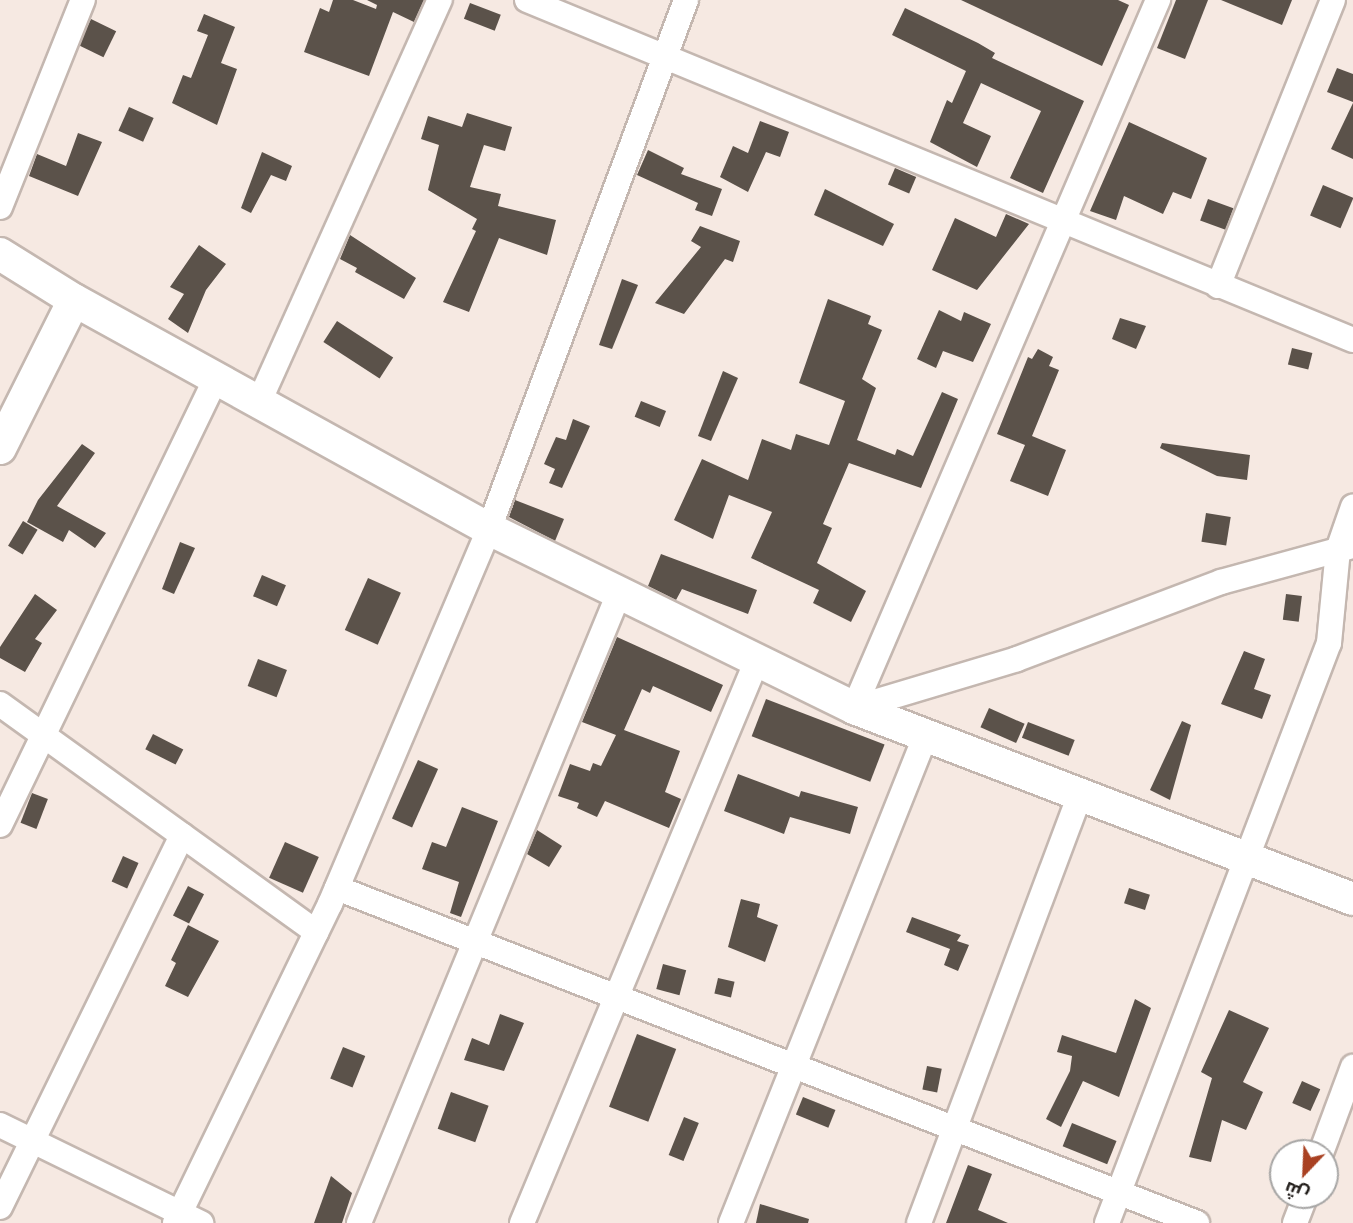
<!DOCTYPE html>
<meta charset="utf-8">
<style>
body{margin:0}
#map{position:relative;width:1353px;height:1223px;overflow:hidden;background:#f6e9e2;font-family:"Nunito Sans",Cairo,sans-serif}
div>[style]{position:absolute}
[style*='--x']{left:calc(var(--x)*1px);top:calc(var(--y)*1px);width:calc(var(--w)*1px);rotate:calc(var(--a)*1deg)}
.building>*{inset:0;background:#5b524a;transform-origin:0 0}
.roads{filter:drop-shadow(2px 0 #c4b7b0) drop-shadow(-2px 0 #c4b7b0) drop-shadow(0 2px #c4b7b0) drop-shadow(0 -2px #c4b7b0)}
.minor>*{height:24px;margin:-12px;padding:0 12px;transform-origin:12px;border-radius:12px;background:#fff}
.tertiary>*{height:32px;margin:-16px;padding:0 16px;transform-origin:16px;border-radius:16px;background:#fff}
span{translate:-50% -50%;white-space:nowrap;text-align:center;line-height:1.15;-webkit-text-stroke:7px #fff;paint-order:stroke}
.north{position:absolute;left:1269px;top:1139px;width:70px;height:70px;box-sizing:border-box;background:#fff;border:2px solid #a7a6a5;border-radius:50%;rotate:203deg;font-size:19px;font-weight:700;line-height:28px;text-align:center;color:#24201d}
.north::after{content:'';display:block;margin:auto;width:24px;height:32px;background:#a94122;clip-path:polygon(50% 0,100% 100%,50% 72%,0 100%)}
</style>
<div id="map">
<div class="building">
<div style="clip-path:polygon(333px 0,353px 0,376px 9px,377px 5px,367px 0,424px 0,414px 22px,393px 12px,369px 76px,304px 52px,320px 8px,329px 12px)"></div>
<div style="clip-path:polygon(961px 0,1118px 0,1129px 5px,1102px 66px)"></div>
<div style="clip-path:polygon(1176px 0,1208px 0,1185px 59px,1157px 48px)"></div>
<div style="clip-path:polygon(1221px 0,1292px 0,1282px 25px)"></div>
<div style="left:470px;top:3px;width:33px;height:17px;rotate:21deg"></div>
<div style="clip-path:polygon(905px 8px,978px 43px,995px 53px,992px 58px,1084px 101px,1043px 193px,1010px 178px,1041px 111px,981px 83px,963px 123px,991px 136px,977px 167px,930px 142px,947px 100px,952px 103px,966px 71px,892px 35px)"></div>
<div style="clip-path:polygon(204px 14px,235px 27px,221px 63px,237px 69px,217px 125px,172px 103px,183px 75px,191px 78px,208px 35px,197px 31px)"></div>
<div style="left:91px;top:19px;width:28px;height:29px;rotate:26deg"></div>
<div style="clip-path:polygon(1337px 68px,1353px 74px,1353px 102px,1327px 92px)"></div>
<div style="clip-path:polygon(1353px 103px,1353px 159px,1331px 149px)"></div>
<div style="left:129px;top:107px;width:27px;height:26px;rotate:24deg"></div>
<div style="clip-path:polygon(467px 113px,512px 127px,505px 151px,484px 145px,470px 187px,501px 194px,498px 206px,556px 220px,547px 255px,499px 238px,469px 312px,443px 302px,476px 231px,472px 229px,477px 219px,428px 190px,439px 145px,421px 139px,428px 116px,462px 127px)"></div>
<div style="clip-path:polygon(760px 121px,789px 132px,780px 157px,766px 152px,748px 192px,720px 177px,733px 146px,748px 153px)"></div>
<div style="clip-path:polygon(1129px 122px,1207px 158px,1191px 199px,1173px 192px,1163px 214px,1124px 196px,1116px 220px,1090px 211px)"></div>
<div style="clip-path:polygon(78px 133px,102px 142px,78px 196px,29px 176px,37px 154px,66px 166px)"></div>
<div style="clip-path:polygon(648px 150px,684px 168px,681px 174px,722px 189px,712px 216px,695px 210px,698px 203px,637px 175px)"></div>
<div style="clip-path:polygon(262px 152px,292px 166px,286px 181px,271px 175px,251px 213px,241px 208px)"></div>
<div style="left:895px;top:168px;width:23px;height:18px;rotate:23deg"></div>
<div style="left:1323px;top:185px;width:33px;height:33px;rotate:23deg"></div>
<div style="clip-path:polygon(825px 189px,894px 224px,883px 246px,814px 215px)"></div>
<div style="left:1208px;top:199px;width:27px;height:23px;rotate:20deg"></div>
<div style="clip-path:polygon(1006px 214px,1029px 224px,977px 290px,932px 270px,955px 218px,996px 237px)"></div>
<div style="clip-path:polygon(700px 226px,740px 241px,733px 262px,725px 259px,684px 314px,655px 303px,701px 247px,691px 241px)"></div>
<div style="clip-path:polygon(350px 235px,416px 278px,404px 299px,355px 272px,357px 268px,340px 259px)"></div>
<div style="clip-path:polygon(199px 245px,226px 264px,206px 290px,188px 333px,168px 319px,184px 294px,170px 287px)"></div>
<div style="clip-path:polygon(622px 279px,638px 285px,612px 349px,599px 345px)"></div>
<div style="clip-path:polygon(828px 299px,871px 316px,868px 324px,882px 330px,862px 379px,876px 388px,857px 440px,895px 455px,897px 449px,913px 456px,942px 392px,958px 399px,921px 488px,849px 463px,823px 524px,832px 528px,817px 563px,866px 591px,851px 622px,813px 603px,819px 590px,751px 558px,772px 512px,729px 495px,713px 539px,674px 520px,702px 459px,748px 480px,762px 439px,791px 450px,796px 434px,829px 445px,845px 401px,799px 383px)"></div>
<div style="clip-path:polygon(939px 310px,961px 321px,964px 312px,991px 324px,973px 362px,943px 351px,936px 368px,917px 359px)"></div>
<div style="clip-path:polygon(1120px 318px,1146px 326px,1136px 349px,1112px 339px)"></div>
<div style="left:337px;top:321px;width:67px;height:25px;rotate:33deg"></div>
<div style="left:1292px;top:348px;width:21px;height:17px;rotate:14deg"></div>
<div style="clip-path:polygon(1038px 349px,1053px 357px,1049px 366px,1059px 370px,1032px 436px,1066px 450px,1048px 496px,1010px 481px,1025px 445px,997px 434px,1028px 357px,1032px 359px)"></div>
<div style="clip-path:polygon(723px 371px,738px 378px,711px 441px,698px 436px)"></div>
<div style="left:641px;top:401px;width:27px;height:17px;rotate:22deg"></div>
<div style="clip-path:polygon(573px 419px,590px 426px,562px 488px,549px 483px,555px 469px,544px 464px,556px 437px,566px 440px)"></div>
<div style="clip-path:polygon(1162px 443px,1250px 455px,1247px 480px,1217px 476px,1160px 448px)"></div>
<div style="clip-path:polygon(82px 444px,95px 453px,57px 506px,106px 533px,95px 548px,69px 530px,63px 542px,27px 522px,38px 500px)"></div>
<div style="clip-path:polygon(515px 500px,564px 519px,555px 541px,509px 517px)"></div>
<div style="left:1206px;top:513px;width:25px;height:29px;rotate:9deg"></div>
<div style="left:23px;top:521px;width:17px;height:29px;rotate:31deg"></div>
<div style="clip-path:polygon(180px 542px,195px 548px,174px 594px,162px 589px)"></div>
<div style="clip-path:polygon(661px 554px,757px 590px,748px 614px,682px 589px,676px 600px,648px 586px)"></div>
<div style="left:262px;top:575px;width:26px;height:23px;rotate:23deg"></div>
<div style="left:368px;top:578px;width:36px;height:57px;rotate:24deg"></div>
<div style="clip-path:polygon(35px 594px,57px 610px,35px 639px,42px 643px,25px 672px,0 658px,0 647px)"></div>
<div style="left:1286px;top:594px;width:16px;height:26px;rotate:7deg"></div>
<div style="clip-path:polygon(617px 637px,723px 685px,711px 712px,653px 686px,650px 693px,642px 689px,624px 730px,680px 751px,665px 792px,681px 799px,669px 828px,605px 801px,597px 817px,577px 808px,579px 803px,558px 796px,570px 764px,590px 771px,593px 763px,601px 766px,616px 735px,582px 722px)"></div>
<div style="clip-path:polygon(1244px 651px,1265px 659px,1254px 689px,1271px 695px,1262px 719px,1221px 704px)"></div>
<div style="left:258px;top:659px;width:31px;height:29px;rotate:21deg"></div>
<div style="left:766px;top:699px;width:127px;height:40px;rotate:21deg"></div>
<div style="left:989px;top:708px;width:39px;height:21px;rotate:24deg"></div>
<div style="clip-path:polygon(1182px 721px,1191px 725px,1170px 800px,1150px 790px)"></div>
<div style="left:1028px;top:722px;width:50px;height:17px;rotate:21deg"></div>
<div style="left:153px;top:734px;width:34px;height:17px;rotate:27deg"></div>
<div style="left:418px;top:760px;width:22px;height:64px;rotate:24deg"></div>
<div style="clip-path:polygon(738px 774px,799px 797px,801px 791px,858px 807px,850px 834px,790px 817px,784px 834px,724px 811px)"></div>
<div style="left:32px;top:793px;width:17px;height:32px;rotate:21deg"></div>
<div style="clip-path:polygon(462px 807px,498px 821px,461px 917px,450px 913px,459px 882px,422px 869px,432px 842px,446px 847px)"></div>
<div style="clip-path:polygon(537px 830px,562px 846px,549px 867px,527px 854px)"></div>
<div style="left:285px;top:842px;width:37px;height:39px;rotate:24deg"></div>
<div style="left:123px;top:856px;width:17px;height:28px;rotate:24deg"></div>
<div style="left:188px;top:886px;width:18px;height:33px;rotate:27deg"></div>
<div style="left:1129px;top:888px;width:22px;height:16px;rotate:18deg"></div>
<div style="clip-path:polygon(741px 899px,760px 904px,757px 917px,778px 925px,765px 962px,728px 947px)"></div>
<div style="clip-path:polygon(912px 917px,961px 935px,957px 941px,969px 945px,958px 971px,944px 965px,950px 949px,906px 932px)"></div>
<div style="clip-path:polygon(188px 925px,219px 941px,188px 997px,165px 986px,176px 963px,171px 960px)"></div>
<div style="left:663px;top:964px;width:24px;height:26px;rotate:15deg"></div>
<div style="left:718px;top:978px;width:17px;height:16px;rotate:13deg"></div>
<div style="clip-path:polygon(1135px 999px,1151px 1008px,1119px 1097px,1083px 1081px,1061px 1127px,1046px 1119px,1070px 1071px,1072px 1056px,1057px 1052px,1062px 1035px,1116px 1053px)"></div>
<div style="clip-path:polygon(1229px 1010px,1269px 1028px,1243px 1082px,1263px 1092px,1246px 1130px,1222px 1120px,1211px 1162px,1189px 1157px,1212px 1078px,1201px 1072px)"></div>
<div style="clip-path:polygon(500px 1014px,524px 1023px,504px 1071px,464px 1060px,472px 1038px,489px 1045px)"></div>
<div style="left:637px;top:1034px;width:42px;height:78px;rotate:21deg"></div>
<div style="left:343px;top:1047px;width:24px;height:34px;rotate:22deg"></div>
<div style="left:927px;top:1066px;width:15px;height:24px;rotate:11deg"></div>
<div style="left:1302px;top:1081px;width:20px;height:24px;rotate:24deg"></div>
<div style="left:451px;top:1092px;width:40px;height:39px;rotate:20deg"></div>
<div style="left:803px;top:1097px;width:35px;height:19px;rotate:22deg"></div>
<div style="left:684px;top:1117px;width:16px;height:41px;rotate:22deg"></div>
<div style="left:1072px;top:1123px;width:48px;height:25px;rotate:22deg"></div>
<div style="clip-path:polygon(968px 1165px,992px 1174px,978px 1210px,1008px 1223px,946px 1223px)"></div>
<div style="clip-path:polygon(331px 1176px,352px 1193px,342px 1223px,314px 1223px)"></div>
<div style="clip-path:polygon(760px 1204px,809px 1219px,808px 1223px,756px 1223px)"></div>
</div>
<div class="roads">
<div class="minor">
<div style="--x:527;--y:0;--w:893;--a:22.37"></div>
<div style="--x:0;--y:207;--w:223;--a:-68.2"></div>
<div style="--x:1218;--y:286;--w:308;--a:-68.1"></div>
<div style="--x:259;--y:402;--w:441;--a:-65.8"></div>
<div style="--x:0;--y:704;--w:390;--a:35.8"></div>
<div style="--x:854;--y:708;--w:771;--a:-66.76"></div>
<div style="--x:854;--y:708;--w:170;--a:-16.7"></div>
<div style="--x:1017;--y:659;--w:218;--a:-20.7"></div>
<div style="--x:1221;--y:582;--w:137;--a:-15.3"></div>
<div style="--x:0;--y:825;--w:496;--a:-64.2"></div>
<div style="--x:337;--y:888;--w:923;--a:21.28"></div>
<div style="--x:0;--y:1125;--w:224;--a:26"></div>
<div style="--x:1321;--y:1153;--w:92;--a:-69.6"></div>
<div style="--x:0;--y:1207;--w:414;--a:-63.9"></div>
<div style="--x:175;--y:1223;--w:355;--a:-64.1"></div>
<div style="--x:330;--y:904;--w:407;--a:-67"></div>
<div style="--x:489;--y:529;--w:564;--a:-69.57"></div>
<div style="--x:359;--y:1223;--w:682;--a:-67.57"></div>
<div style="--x:522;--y:1223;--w:610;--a:-67.34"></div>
<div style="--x:731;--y:1223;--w:523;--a:-68.24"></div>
<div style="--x:919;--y:1223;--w:458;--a:-69.4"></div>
<div style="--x:1107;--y:1223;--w:621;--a:-69.06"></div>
<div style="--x:1329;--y:643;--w:93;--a:-84.5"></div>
<div style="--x:1338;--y:550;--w:46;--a:-70.8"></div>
<div style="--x:1295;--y:1223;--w:30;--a:-69"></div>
</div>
<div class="tertiary">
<div style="--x:0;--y:254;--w:87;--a:31.9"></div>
<div style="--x:74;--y:300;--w:474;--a:28.9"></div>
<div style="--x:489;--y:529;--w:407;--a:26.1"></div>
<div style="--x:854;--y:708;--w:534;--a:20.95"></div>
<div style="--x:0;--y:448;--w:165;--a:-63.4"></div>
</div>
</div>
<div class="north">ش</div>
</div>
